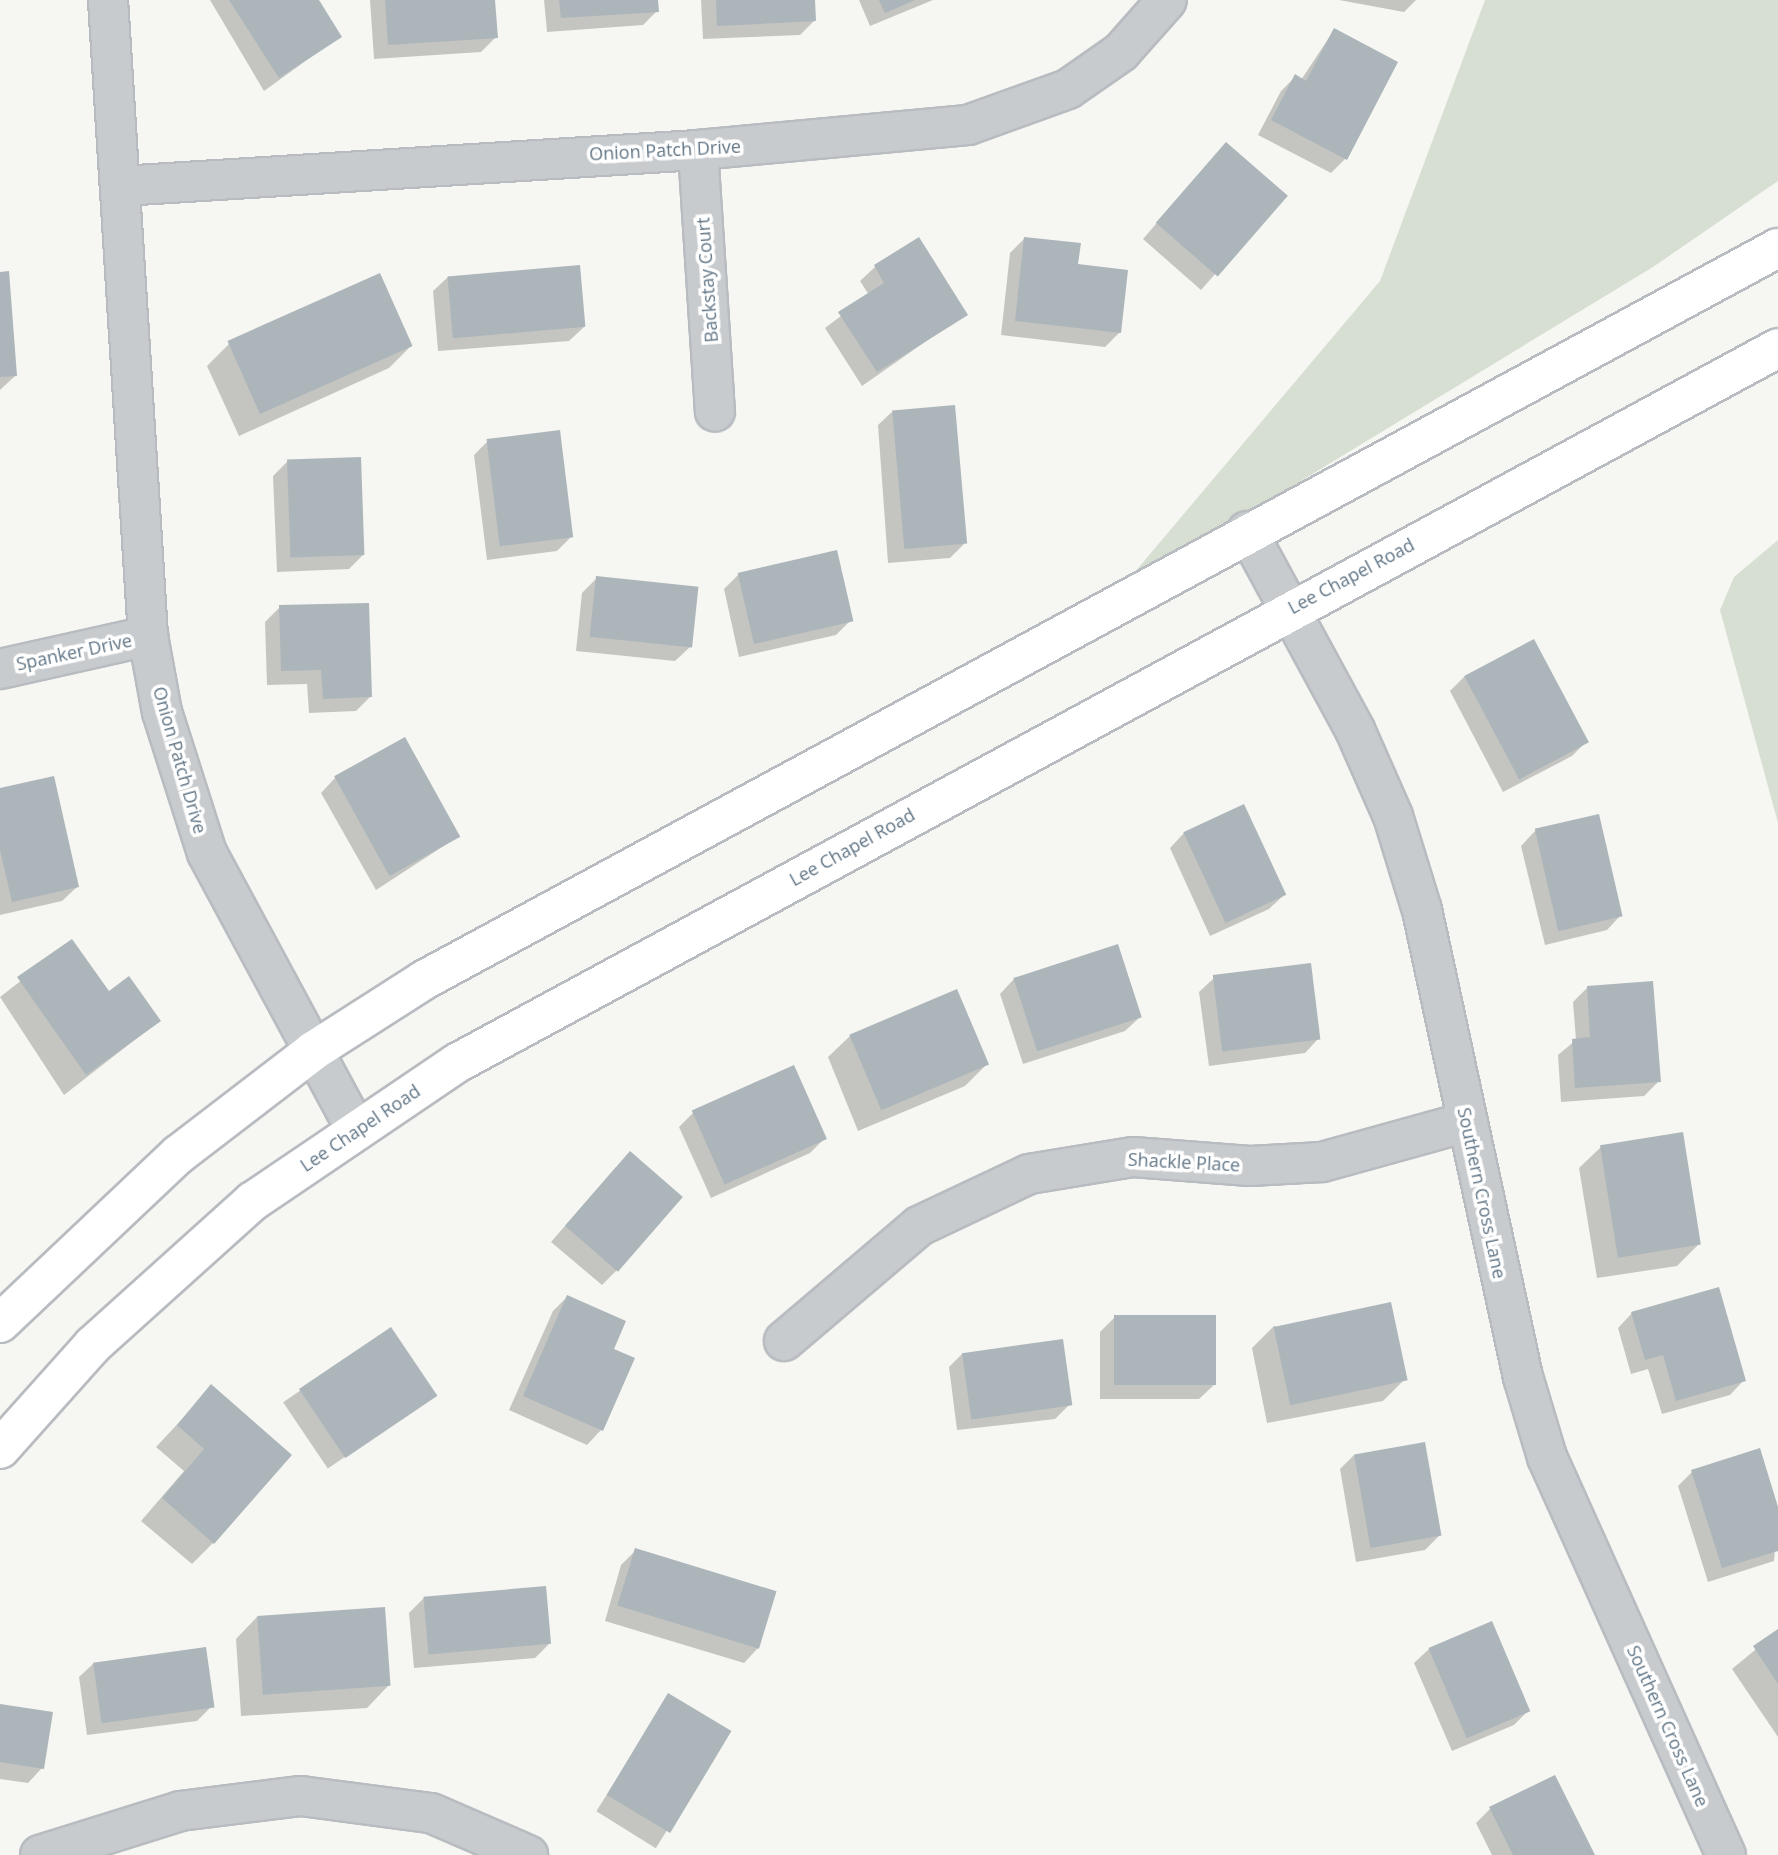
<!DOCTYPE html>
<style>
body{margin:0}
#map{position:relative;width:1778px;height:1855px;overflow:hidden;background:#f6f6f2;font-family:"Open Sans",sans-serif}
div>[style]{position:absolute}
[style*='--x']{left:calc(var(--x)*1px);top:calc(var(--y)*1px);width:calc(var(--w)*1px);rotate:calc(var(--a)*1deg)}
.green>*{inset:0;background:#d7dfd3}
.shadow>*{inset:0;background:#0003;transform-origin:0 0}
.building>*{inset:0;background:#acb5ba;transform-origin:0 0}
.roads{filter:drop-shadow(2px 0 #b8bcc0) drop-shadow(-2px 0 #b8bcc0) drop-shadow(0 2px #b8bcc0) drop-shadow(0 -2px #b8bcc0)}
.minor>*{height:38px;margin:-19px;padding:0 19px;transform-origin:19px;border-radius:19px;background:#c8cbce}
.major>*{height:38px;margin:-19px;padding:0 19px;transform-origin:19px;border-radius:19px;background:#fff}
span{translate:-50% -50%;white-space:nowrap;text-align:center;line-height:1.15;-webkit-text-stroke:7px #fff;paint-order:stroke}
.street-label{font-size:18px;color:#627686}
</style>
<div id="map">
<div class="green">
<div style="clip-path:polygon(1485px 0,1778px 0,1778px 181px,1653px 267px,1118px 592px,1380px 281px)"></div>
<div style="clip-path:polygon(1778px 540px,1778px 823px,1720px 610px,1734px 577px)"></div>
</div>
<div class="shadow">
<div style="clip-path:polygon(210px 0,317px 0,340px 36px,264px 91px)"></div>
<div style="clip-path:polygon(370px 0,493px 0,496px 37px,481px 52px,374px 59px)"></div>
<div style="clip-path:polygon(544px 0,657px 0,657px 11px,643px 25px,547px 32px)"></div>
<div style="clip-path:polygon(701px 0,814px 0,815px 20px,800px 35px,703px 39px)"></div>
<div style="clip-path:polygon(859px 0,933px 0,870px 26px)"></div>
<div style="clip-path:polygon(1339px 0,1416px 0,1404px 12px)"></div>
<div style="clip-path:polygon(1334px 30px,1345px 159px,1331px 173px,1258px 135px,1281px 91px,1296px 76px,1301px 80px)"></div>
<div style="clip-path:polygon(1212px 159px,1285px 195px,1201px 290px,1143px 239px)"></div>
<div style="clip-path:polygon(1025px 238px,1076px 266px,1120px 332px,1105px 347px,1001px 335px,1010px 253px)"></div>
<div style="clip-path:polygon(918px 239px,965px 314px,862px 386px,825px 328px,869px 295px,860px 281px,875px 267px)"></div>
<div style="clip-path:polygon(0 273px,15px 376px,0 390px)"></div>
<div style="clip-path:polygon(448px 277px,584px 327px,569px 341px,438px 351px,433px 291px)"></div>
<div style="clip-path:polygon(229px 344px,411px 346px,389px 368px,239px 436px,207px 366px)"></div>
<div style="clip-path:polygon(893px 411px,964px 544px,950px 558px,888px 563px,878px 425px)"></div>
<div style="clip-path:polygon(488px 441px,572px 536px,557px 551px,487px 560px,474px 455px)"></div>
<div style="clip-path:polygon(288px 461px,363px 555px,349px 569px,277px 572px,273px 476px)"></div>
<div style="clip-path:polygon(738px 575px,851px 620px,836px 635px,739px 657px,724px 589px)"></div>
<div style="clip-path:polygon(597px 578px,690px 647px,675px 661px,576px 651px,582px 593px)"></div>
<div style="clip-path:polygon(280px 607px,370px 697px,356px 711px,309px 713px,307px 684px,267px 685px,265px 622px)"></div>
<div style="clip-path:polygon(1465px 676px,1586px 742px,1572px 756px,1503px 792px,1450px 691px)"></div>
<div style="clip-path:polygon(335px 778px,459px 836px,376px 890px,321px 793px)"></div>
<div style="clip-path:polygon(0 790px,77px 887px,62px 901px,0 915px)"></div>
<div style="clip-path:polygon(1535px 831px,1621px 915px,1607px 930px,1545px 945px,1521px 846px)"></div>
<div style="clip-path:polygon(1184px 833px,1284px 895px,1269px 909px,1210px 936px,1170px 848px)"></div>
<div style="clip-path:polygon(72px 941px,108px 993px,159px 1021px,64px 1095px,0 997px)"></div>
<div style="clip-path:polygon(1214px 978px,1319px 1038px,1305px 1053px,1209px 1066px,1199px 992px)"></div>
<div style="clip-path:polygon(1014px 979px,1140px 1017px,1125px 1031px,1023px 1064px,1000px 994px)"></div>
<div style="clip-path:polygon(1588px 987px,1659px 1081px,1644px 1096px,1561px 1102px,1558px 1055px,1576px 1040px,1573px 1002px)"></div>
<div style="clip-path:polygon(956px 991px,987px 1064px,965px 1086px,858px 1131px,828px 1057px,850px 1036px)"></div>
<div style="clip-path:polygon(693px 1113px,825px 1138px,810px 1153px,711px 1198px,679px 1127px)"></div>
<div style="clip-path:polygon(1601px 1147px,1699px 1244px,1677px 1266px,1597px 1278px,1579px 1168px)"></div>
<div style="clip-path:polygon(616px 1167px,616px 1271px,602px 1285px,551px 1242px)"></div>
<div style="clip-path:polygon(567px 1297px,601px 1430px,587px 1445px,509px 1410px,553px 1311px)"></div>
<div style="clip-path:polygon(1632px 1313px,1744px 1380px,1730px 1395px,1662px 1414px,1648px 1369px,1631px 1374px,1618px 1328px)"></div>
<div style="clip-path:polygon(1115px 1317px,1214px 1385px,1199px 1399px,1100px 1399px,1100px 1332px)"></div>
<div style="clip-path:polygon(1274px 1326px,1405px 1379px,1383px 1401px,1267px 1423px,1252px 1348px)"></div>
<div style="left:390px;top:1330px;width:80px;height:129px;rotate:56deg"></div>
<div style="clip-path:polygon(963px 1353px,1070px 1404px,1055px 1419px,957px 1430px,949px 1367px)"></div>
<div style="clip-path:polygon(212px 1387px,213px 1543px,192px 1564px,141px 1521px,184px 1471px,156px 1447px)"></div>
<div style="clip-path:polygon(1354px 1455px,1439px 1536px,1425px 1550px,1356px 1562px,1340px 1469px)"></div>
<div style="clip-path:polygon(1692px 1472px,1778px 1512px,1774px 1561px,1708px 1582px,1678px 1486px)"></div>
<div style="clip-path:polygon(636px 1550px,758px 1648px,744px 1663px,605px 1621px,621px 1565px)"></div>
<div style="clip-path:polygon(424px 1598px,550px 1643px,535px 1658px,414px 1668px,409px 1613px)"></div>
<div style="clip-path:polygon(257px 1617px,388px 1686px,367px 1708px,241px 1716px,236px 1639px)"></div>
<div style="clip-path:polygon(1778px 1631px,1778px 1737px,1732px 1669px)"></div>
<div style="clip-path:polygon(1429px 1649px,1528px 1711px,1514px 1725px,1452px 1751px,1414px 1663px)"></div>
<div style="clip-path:polygon(94px 1663px,212px 1706px,197px 1721px,87px 1735px,79px 1677px)"></div>
<div style="left:669px;top:1695px;width:70px;height:137px;rotate:32deg"></div>
<div style="clip-path:polygon(0 1706px,42px 1768px,28px 1783px,0 1779px)"></div>
<div style="clip-path:polygon(1490px 1809px,1593px 1855px,1492px 1855px,1476px 1823px)"></div>
</div>
<div class="building">
<div style="clip-path:polygon(229px 0,319px 0,342px 37px,279px 78px)"></div>
<div style="clip-path:polygon(385px 0,495px 0,498px 38px,388px 45px)"></div>
<div style="clip-path:polygon(559px 0,658px 0,659px 12px,561px 18px)"></div>
<div style="clip-path:polygon(716px 0,815px 0,816px 21px,717px 26px)"></div>
<div style="clip-path:polygon(879px 0,915px 0,885px 13px)"></div>
<div style="clip-path:polygon(1334px 28px,1398px 62px,1347px 160px,1271px 120px,1295px 74px,1306px 81px)"></div>
<div style="left:1226px;top:142px;width:82px;height:107px;rotate:41deg"></div>
<div style="clip-path:polygon(919px 237px,968px 315px,877px 372px,838px 312px,884px 283px,874px 265px)"></div>
<div style="clip-path:polygon(1024px 237px,1081px 243px,1078px 264px,1128px 270px,1121px 333px,1015px 321px)"></div>
<div style="left:580px;top:265px;width:62px;height:133px;rotate:85deg"></div>
<div style="clip-path:polygon(9px 271px,17px 376px,0 377px,0 272px)"></div>
<div style="left:380px;top:273px;width:80px;height:167px;rotate:66deg"></div>
<div style="left:955px;top:405px;width:139px;height:63px;rotate:85deg"></div>
<div style="left:560px;top:430px;width:108px;height:74px;rotate:83deg"></div>
<div style="left:361px;top:457px;width:98px;height:74px;rotate:88deg"></div>
<div style="left:837px;top:550px;width:73px;height:102px;rotate:77deg"></div>
<div style="left:596px;top:576px;width:103px;height:61px;rotate:6deg"></div>
<div style="clip-path:polygon(369px 603px,372px 697px,323px 699px,321px 670px,281px 671px,279px 605px)"></div>
<div style="left:1534px;top:639px;width:117px;height:79px;rotate:62deg"></div>
<div style="left:405px;top:737px;width:114px;height:81px;rotate:61deg"></div>
<div style="clip-path:polygon(54px 776px,79px 887px,12px 902px,0 850px,0 788px)"></div>
<div style="left:1244px;top:804px;width:100px;height:67px;rotate:65deg"></div>
<div style="left:1599px;top:814px;width:105px;height:66px;rotate:77deg"></div>
<div style="clip-path:polygon(72px 939px,109px 991px,129px 976px,161px 1021px,86px 1075px,17px 977px)"></div>
<div style="left:1118px;top:944px;width:77px;height:110px;rotate:72deg"></div>
<div style="left:1311px;top:963px;width:77px;height:99px;rotate:83deg"></div>
<div style="clip-path:polygon(1653px 981px,1661px 1082px,1575px 1088px,1572px 1039px,1590px 1037px,1587px 986px)"></div>
<div style="left:957px;top:989px;width:82px;height:117px;rotate:67deg"></div>
<div style="left:794px;top:1065px;width:81px;height:112px;rotate:66deg"></div>
<div style="left:1683px;top:1132px;width:114px;height:84px;rotate:81deg"></div>
<div style="left:630px;top:1151px;width:70px;height:99px;rotate:41deg"></div>
<div style="clip-path:polygon(1719px 1287px,1746px 1381px,1676px 1401px,1663px 1355px,1645px 1360px,1631px 1312px)"></div>
<div style="clip-path:polygon(567px 1295px,626px 1321px,614px 1349px,635px 1358px,603px 1431px,523px 1396px)"></div>
<div style="left:1391px;top:1302px;width:80px;height:120px;rotate:78deg"></div>
<div style="left:1114px;top:1315px;width:102px;height:70px"></div>
<div style="left:391px;top:1327px;width:83px;height:111px;rotate:56deg"></div>
<div style="left:1063px;top:1339px;width:67px;height:102px;rotate:82deg"></div>
<div style="clip-path:polygon(211px 1384px,292px 1455px,214px 1544px,162px 1498px,204px 1449px,177px 1425px)"></div>
<div style="left:1425px;top:1442px;width:95px;height:72px;rotate:80deg"></div>
<div style="clip-path:polygon(1760px 1448px,1778px 1507px,1778px 1551px,1722px 1568px,1691px 1470px)"></div>
<div style="left:635px;top:1548px;width:148px;height:60px;rotate:17deg"></div>
<div style="left:546px;top:1586px;width:58px;height:123px;rotate:85deg"></div>
<div style="left:385px;top:1607px;width:79px;height:128px;rotate:86deg"></div>
<div style="left:1492px;top:1621px;width:98px;height:69px;rotate:67deg"></div>
<div style="clip-path:polygon(1778px 1629px,1778px 1684px,1753px 1646px)"></div>
<div style="left:206px;top:1647px;width:61px;height:114px;rotate:82deg"></div>
<div style="left:668px;top:1693px;width:74px;height:119px;rotate:31deg"></div>
<div style="clip-path:polygon(0 1704px,53px 1712px,44px 1769px,0 1762px)"></div>
<div style="clip-path:polygon(1555px 1775px,1595px 1855px,1513px 1855px,1489px 1807px)"></div>
</div>
<div class="roads">
<div class="minor">
<div style="--x:108;--y:0;--w:637;--a:86.4"></div>
<div style="--x:148;--y:636;--w:77;--a:79.6"></div>
<div style="--x:162;--y:712;--w:148;--a:72.3"></div>
<div style="--x:207;--y:853;--w:315;--a:61.7"></div>
<div style="--x:698;--y:150;--w:262;--a:86.3"></div>
<div style="--x:121;--y:186;--w:578;--a:-3.57"></div>
<div style="--x:698;--y:150;--w:271;--a:-5.3"></div>
<div style="--x:968;--y:125;--w:106;--a:-19.8"></div>
<div style="--x:1068;--y:89;--w:65;--a:-34.9"></div>
<div style="--x:1121;--y:52;--w:69;--a:-48.5"></div>
<div style="--x:1247;--y:531;--w:226;--a:61.5"></div>
<div style="--x:1355;--y:730;--w:94;--a:66.2"></div>
<div style="--x:1393;--y:816;--w:98;--a:72.9"></div>
<div style="--x:1422;--y:910;--w:478;--a:77.8"></div>
<div style="--x:1523;--y:1377;--w:84;--a:73.3"></div>
<div style="--x:1547;--y:1457;--w:436;--a:65.8"></div>
<div style="--x:0;--y:669;--w:152;--a:-12.6"></div>
<div style="--x:784;--y:1341;--w:177;--a:-40.4"></div>
<div style="--x:919;--y:1226;--w:122;--a:-25.3"></div>
<div style="--x:1029;--y:1174;--w:105;--a:-9.3"></div>
<div style="--x:1133;--y:1157;--w:117;--a:4.4"></div>
<div style="--x:1250;--y:1166;--w:72;--a:-3.2"></div>
<div style="--x:1322;--y:1162;--w:149;--a:-15.5"></div>
<div style="--x:40;--y:1855;--w:147;--a:-17.4"></div>
<div style="--x:180;--y:1811;--w:122;--a:-7.1"></div>
<div style="--x:301;--y:1796;--w:131;--a:7.5"></div>
<div style="--x:431;--y:1813;--w:106;--a:23.4"></div>
</div>
<div class="major">
<div style="--x:0;--y:1323;--w:246;--a:-43.4"></div>
<div style="--x:179;--y:1154;--w:169;--a:-37.5"></div>
<div style="--x:313;--y:1051;--w:132;--a:-32.6"></div>
<div style="--x:424;--y:980;--w:1539;--a:-28.4"></div>
<div style="--x:0;--y:1449;--w:140;--a:-48.2"></div>
<div style="--x:93;--y:1345;--w:215;--a:-42"></div>
<div style="--x:253;--y:1201;--w:246;--a:-34.1"></div>
<div style="--x:457;--y:1063;--w:1502;--a:-28.42"></div>
</div>
</div>
<div class="street-label">
<span style="left:665px;top:150px;rotate:-3deg">Onion Patch Drive</span>
<span style="left:707px;top:280px;rotate:-94deg">Backstay Court</span>
<span style="left:1351px;top:576px;rotate:-28deg">Lee Chapel Road</span>
<span style="left:74px;top:652px;rotate:-12deg">Spanker Drive</span>
<span style="left:180px;top:760px;rotate:74deg">Onion Patch Drive</span>
<span style="left:852px;top:847px;rotate:-29deg">Lee Chapel Road</span>
<span style="left:360px;top:1128px;rotate:-34deg">Lee Chapel Road</span>
<span style="left:1184px;top:1162px;rotate:3deg">Shackle Place</span>
<span style="left:1482px;top:1193px;rotate:78deg">Southern Cross Lane</span>
<span style="left:1668px;top:1726px;rotate:66deg">Southern Cross Lane</span>
</div>
</div>
